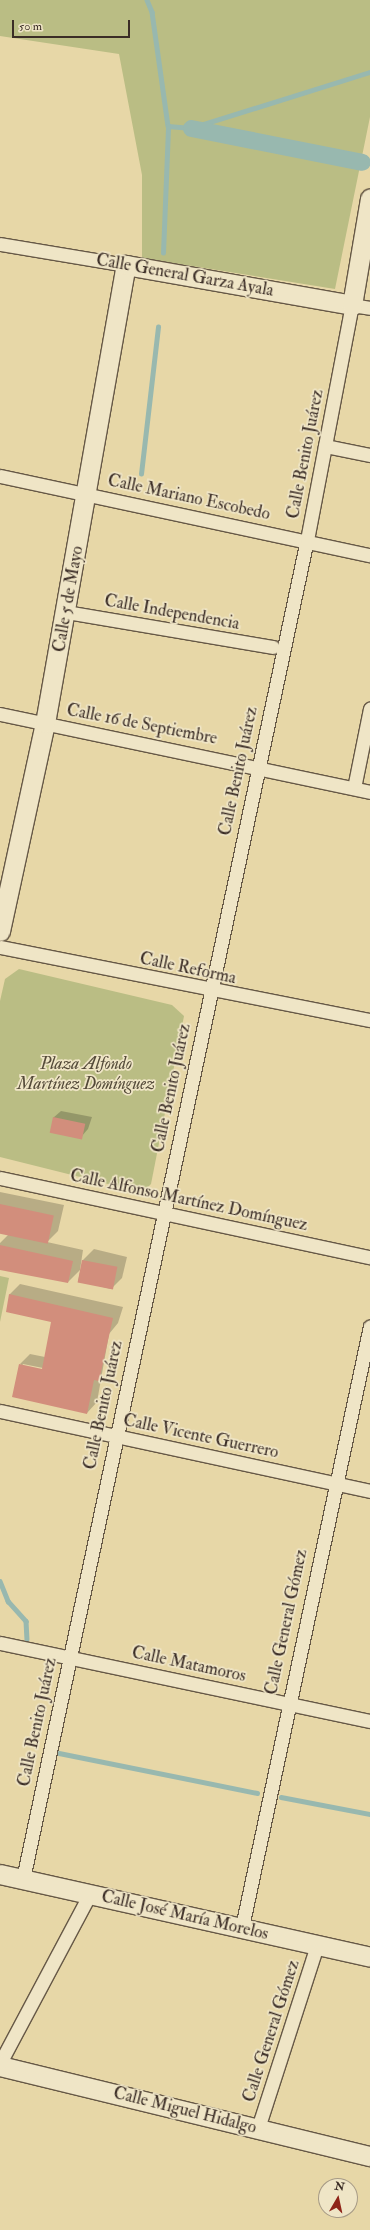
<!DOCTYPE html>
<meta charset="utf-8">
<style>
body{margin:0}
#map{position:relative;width:370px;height:2230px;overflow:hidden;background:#e7d7a7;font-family:"IM FELL Double Pica",serif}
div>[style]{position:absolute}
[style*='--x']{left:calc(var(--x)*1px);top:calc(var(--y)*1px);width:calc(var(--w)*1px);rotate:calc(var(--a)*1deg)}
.green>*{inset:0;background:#babd84}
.shadow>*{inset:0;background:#0003}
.stream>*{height:4.5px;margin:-2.25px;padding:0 2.25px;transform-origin:2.25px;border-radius:2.25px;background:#98b8af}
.canal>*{height:17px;margin:-8.5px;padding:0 8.5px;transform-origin:8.5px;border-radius:8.5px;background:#98b8af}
.building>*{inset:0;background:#d28e7c;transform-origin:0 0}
.roads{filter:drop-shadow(1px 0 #665846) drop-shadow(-1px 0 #665846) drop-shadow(0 1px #665846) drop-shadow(0 -1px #665846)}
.street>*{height:13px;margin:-6.5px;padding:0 6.5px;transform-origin:6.5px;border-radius:6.5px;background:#efe5c6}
.secondary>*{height:19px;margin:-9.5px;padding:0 9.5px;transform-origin:9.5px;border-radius:9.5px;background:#efe5c6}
span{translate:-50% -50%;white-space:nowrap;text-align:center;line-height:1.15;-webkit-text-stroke:3.5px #efe5c6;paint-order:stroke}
.street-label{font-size:17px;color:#3b2d26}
.park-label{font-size:17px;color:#544a39;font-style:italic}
.north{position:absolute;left:318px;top:2178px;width:40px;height:40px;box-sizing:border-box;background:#efe5c6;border:1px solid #a79b86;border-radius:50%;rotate:9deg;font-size:11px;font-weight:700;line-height:16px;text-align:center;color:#3b2d26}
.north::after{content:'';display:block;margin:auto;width:14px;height:18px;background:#8f2418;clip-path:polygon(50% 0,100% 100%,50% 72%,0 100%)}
.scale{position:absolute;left:12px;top:20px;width:118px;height:18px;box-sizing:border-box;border:2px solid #3b2d26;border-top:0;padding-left:5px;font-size:12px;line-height:14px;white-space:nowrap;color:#3b2d26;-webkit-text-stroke:3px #efe5c6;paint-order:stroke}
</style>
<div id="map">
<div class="green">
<div style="clip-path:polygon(0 0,370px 0,370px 117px,335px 289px,142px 258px,142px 175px,119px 54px,0 36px)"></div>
<div style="clip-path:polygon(19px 969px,172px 1005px,184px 1016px,151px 1184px,145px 1190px,136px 1191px,0 1157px,0 1001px,5px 979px)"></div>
<div style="clip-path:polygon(0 1276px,9px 1278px,0 1322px)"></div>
</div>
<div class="shadow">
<div style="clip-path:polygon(61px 1111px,92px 1117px,88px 1129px,81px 1137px,53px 1118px)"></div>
<div style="clip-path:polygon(0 1192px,64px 1205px,58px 1231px,47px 1242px,83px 1250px,80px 1270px,68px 1282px,0 1269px,0 1243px,9px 1234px,0 1232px)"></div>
<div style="clip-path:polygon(94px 1249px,127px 1257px,122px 1278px,111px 1289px,78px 1281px,83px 1260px)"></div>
<div style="clip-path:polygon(evenodd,20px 1284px,123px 1307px,118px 1323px,109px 1334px,97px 1402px,87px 1413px,20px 1364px,30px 1354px,45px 1357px,53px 1321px,7px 1311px,10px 1294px,20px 1284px,23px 1364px,43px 1368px,43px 1370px,22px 1366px,23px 1364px)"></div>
</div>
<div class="stream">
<div style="--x:147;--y:0;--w:13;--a:67"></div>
<div style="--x:152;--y:12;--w:115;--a:82"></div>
<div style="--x:168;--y:126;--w:23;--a:5"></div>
<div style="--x:191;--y:128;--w:188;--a:-17.4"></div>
<div style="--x:163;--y:253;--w:127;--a:-87.7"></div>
<div style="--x:141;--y:474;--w:148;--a:-83.4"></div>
<div style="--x:0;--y:1581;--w:22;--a:68"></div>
<div style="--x:8;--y:1601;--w:27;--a:48"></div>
<div style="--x:26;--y:1621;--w:18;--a:87"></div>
<div style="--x:59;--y:1753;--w:202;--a:11.4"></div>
<div style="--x:281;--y:1797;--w:91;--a:10.8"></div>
</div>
<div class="canal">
<div style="--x:191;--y:128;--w:174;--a:11.2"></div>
</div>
<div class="building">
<div style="left:53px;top:1117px;width:33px;height:16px;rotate:12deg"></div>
<div style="left:0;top:1204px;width:55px;height:29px;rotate:12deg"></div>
<div style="clip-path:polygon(0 1245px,73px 1261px,68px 1283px,0 1270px)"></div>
<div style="left:82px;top:1260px;width:36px;height:23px;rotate:11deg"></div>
<div style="clip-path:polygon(9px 1294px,113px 1318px,99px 1381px,94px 1380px,87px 1414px,12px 1397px,19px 1364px,42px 1369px,51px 1322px,6px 1312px)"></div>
</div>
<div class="roads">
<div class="street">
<div style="--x:0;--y:244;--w:128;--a:9.5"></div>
<div style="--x:325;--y:446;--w:46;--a:11.3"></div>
<div style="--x:0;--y:476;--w:378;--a:12.1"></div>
<div style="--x:66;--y:612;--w:210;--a:9.6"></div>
<div style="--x:0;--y:714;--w:378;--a:11.9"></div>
<div style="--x:354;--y:788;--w:81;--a:-78.6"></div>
<div style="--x:0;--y:947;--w:377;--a:11.2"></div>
<div style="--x:0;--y:1178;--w:378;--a:12.1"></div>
<div style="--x:0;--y:1411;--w:379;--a:12.2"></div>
<div style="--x:0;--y:1643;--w:378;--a:11.9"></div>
<div style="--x:23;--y:1879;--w:1369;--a:-78.03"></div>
<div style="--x:307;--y:540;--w:239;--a:-79.2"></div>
<div style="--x:352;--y:305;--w:18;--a:9"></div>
<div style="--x:242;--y:1927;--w:614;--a:-77.98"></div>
<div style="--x:0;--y:2063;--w:191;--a:-62"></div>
<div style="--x:258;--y:2128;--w:192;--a:-72.1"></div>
</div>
<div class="secondary">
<div style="--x:0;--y:931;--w:213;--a:-77.8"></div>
<div style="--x:45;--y:723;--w:465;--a:-80"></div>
<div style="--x:126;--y:265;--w:230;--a:10"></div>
<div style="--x:352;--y:305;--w:108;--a:-80.4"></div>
<div style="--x:0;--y:1874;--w:379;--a:12.6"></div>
<div style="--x:0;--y:2066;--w:381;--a:13.7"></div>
</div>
</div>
<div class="street-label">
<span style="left:185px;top:275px;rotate:10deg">Calle General Garza Ayala</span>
<span style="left:305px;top:454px;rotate:-79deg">Calle Benito Juárez</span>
<span style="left:189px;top:497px;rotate:12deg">Calle Mariano Escobedo</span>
<span style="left:68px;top:599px;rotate:-80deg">Calle 5 de Mayo</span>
<span style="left:172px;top:612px;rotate:10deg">Calle Independencia</span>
<span style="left:142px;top:724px;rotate:11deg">Calle 16 de Septiembre</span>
<span style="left:238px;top:771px;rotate:-78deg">Calle Benito Juárez</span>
<span style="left:188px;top:968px;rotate:12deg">Calle Reforma</span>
<span style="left:171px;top:1088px;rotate:-78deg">Calle Benito Juárez</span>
<span style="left:189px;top:1200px;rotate:12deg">Calle Alfonso Martínez Domínguez</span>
<span style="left:103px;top:1405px;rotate:-78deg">Calle Benito Juárez</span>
<span style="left:201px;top:1436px;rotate:12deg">Calle Vicente Guerrero</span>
<span style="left:286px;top:1622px;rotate:-78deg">Calle General Gómez</span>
<span style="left:189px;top:1664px;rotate:12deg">Calle Matamoros</span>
<span style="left:37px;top:1722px;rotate:-78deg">Calle Benito Juárez</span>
<span style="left:185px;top:1915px;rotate:13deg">Calle José María Morelos</span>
<span style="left:271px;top:2031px;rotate:-72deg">Calle General Gómez</span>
<span style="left:185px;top:2110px;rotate:14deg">Calle Miguel Hidalgo</span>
</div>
<div class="park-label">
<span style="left:86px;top:1074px">Plaza Alfondo<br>Martínez Domínguez</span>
</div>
<div class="north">N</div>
<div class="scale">50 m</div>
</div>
